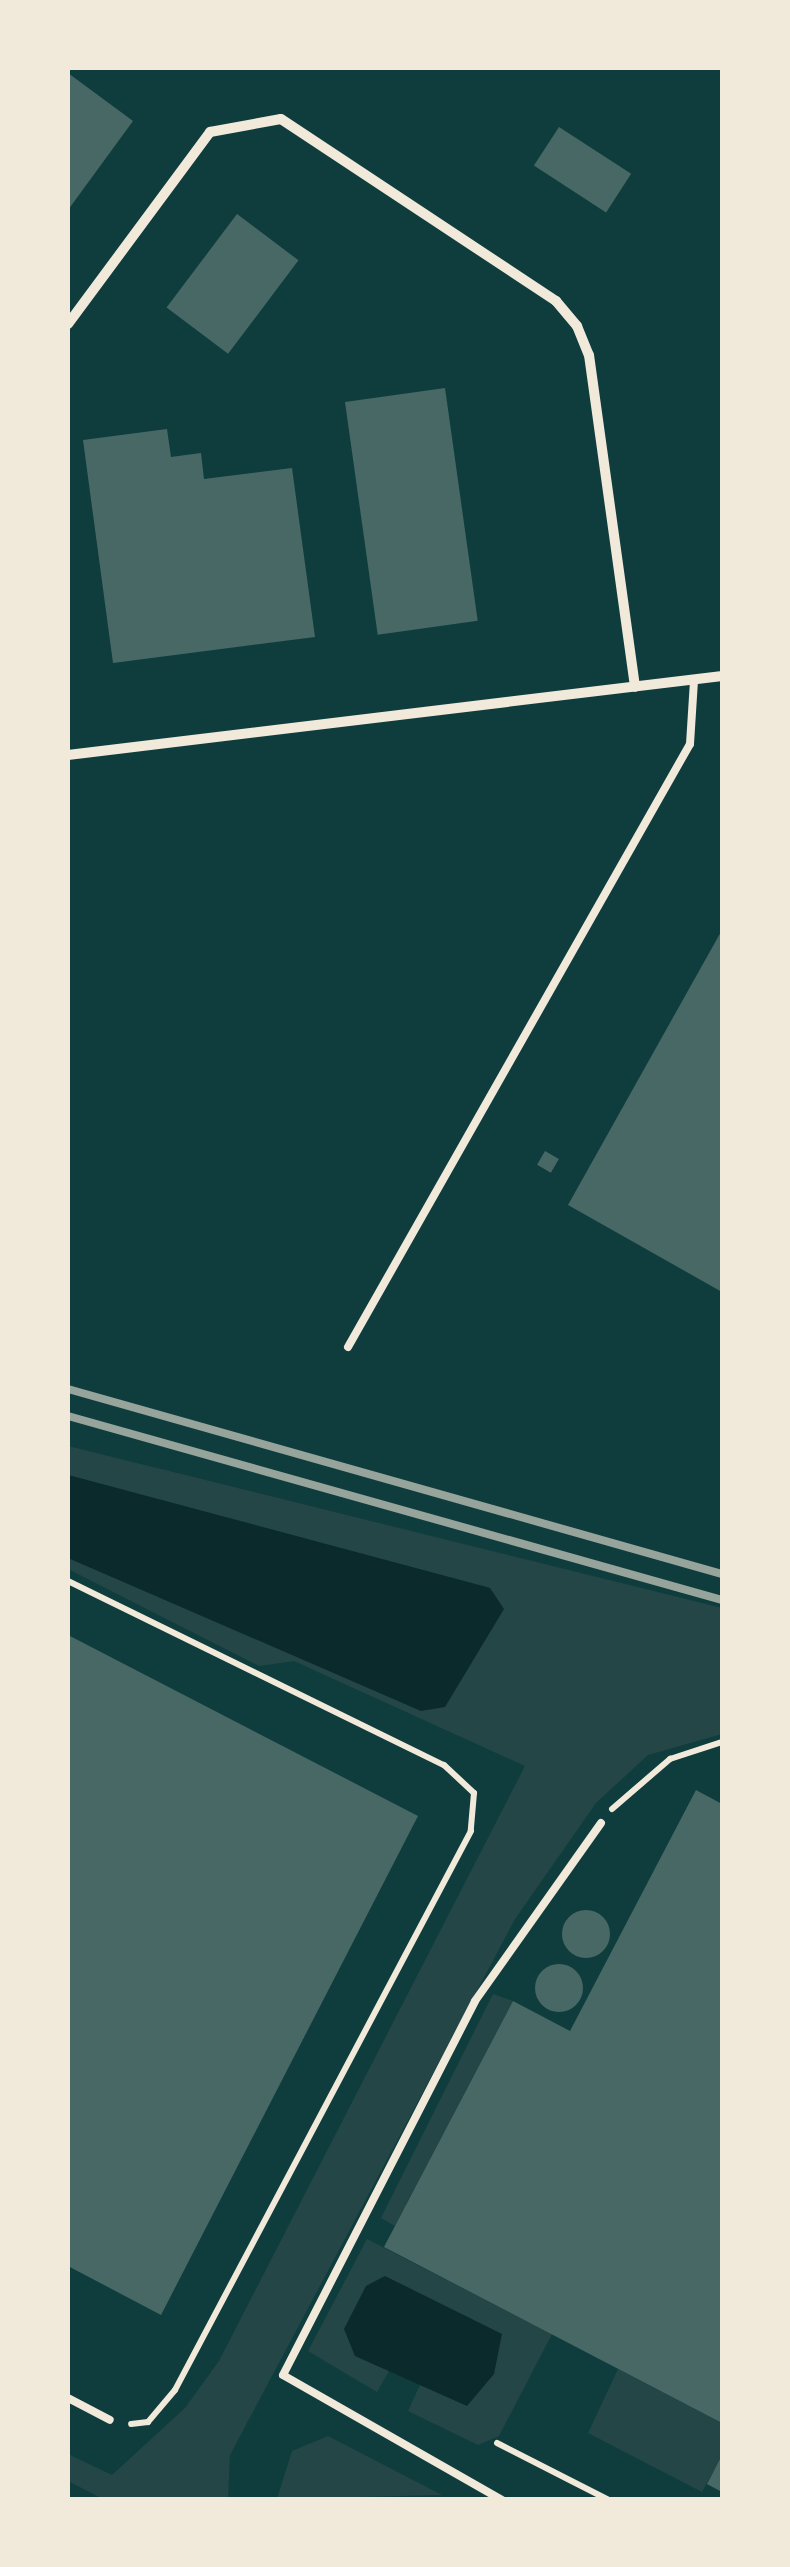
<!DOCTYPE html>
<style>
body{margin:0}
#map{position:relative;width:790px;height:2567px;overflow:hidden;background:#0f3d3e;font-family:"IBM Plex Sans",sans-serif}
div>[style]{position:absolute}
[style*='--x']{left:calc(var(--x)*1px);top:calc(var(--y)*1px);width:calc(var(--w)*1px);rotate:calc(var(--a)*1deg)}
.green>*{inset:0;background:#244646}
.water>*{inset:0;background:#0a2a2b}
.building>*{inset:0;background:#486865;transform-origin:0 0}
.round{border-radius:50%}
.path>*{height:6px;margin:-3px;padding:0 3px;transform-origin:3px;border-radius:3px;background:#f1e9da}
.service>*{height:8px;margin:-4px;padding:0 4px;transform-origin:4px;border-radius:4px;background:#f1e9da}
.minor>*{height:10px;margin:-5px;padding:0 5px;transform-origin:5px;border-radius:5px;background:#f1e9da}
.rail>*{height:8px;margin:-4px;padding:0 4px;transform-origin:4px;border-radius:4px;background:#97a49c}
span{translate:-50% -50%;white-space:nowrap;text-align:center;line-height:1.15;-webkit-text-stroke:10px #f1e9da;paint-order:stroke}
.frame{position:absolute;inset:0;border:70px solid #f1e9da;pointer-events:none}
</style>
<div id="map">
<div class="green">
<div style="clip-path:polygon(68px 1446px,722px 1608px,722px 1734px,648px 1755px,596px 1803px,515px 1919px,230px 2455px,228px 2499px,103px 2499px,68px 2481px,68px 2454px,112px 2475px,185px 2408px,219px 2361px,525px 1766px,294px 1661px,259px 1666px,68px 1569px,68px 1558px,271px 1643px,490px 1588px,68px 1475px)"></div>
<div style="clip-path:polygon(493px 1994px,513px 2001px,395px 2226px,381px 2218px)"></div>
<div style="clip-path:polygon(367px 2239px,552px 2334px,499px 2436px,478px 2445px,408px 2411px,420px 2385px,467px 2405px,355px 2356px,389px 2371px,377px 2392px,308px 2351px)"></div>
<div style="clip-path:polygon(618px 2369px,722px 2423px,722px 2455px,702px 2492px,588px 2433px)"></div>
<div style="clip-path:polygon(328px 2436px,442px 2495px,277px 2499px,292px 2451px)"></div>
</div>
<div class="water">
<div style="clip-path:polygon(68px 1475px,490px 1588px,504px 1609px,445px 1707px,421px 1711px,68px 1558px)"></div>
<div style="clip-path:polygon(385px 2276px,502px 2334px,494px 2374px,467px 2406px,355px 2356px,344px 2329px,366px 2286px)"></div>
</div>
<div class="building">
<div style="clip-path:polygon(68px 73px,133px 121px,68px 210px)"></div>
<div style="left:559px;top:127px;width:86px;height:46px;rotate:33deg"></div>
<div style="left:237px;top:214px;width:77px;height:117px;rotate:37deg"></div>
<div style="left:445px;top:388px;width:235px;height:101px;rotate:82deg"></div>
<div style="clip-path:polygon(167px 429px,171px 457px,201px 453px,204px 479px,292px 468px,315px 637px,113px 663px,83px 440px)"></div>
<div style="clip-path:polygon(722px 930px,722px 1292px,568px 1205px)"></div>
<div style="left:545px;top:1151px;width:16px;height:16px;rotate:30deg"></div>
<div style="clip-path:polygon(68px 1635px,418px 1816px,161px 2315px,68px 2266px)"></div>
<div style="clip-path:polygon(696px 1790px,722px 1804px,722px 2423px,384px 2247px,513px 2001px,570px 2031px)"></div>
<div class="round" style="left:562px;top:1910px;width:48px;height:48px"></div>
<div class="round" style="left:535px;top:1964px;width:48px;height:48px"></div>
<div style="clip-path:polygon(722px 2455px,722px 2492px,707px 2484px)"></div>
</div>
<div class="path">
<div style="--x:68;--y:1581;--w:419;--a:26.1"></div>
<div style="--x:444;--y:1765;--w:41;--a:43"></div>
<div style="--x:474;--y:1793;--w:38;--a:95"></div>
<div style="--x:471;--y:1831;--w:633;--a:117.9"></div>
<div style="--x:175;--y:2390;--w:42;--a:130.2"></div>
<div style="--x:148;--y:2422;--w:17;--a:173"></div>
<div style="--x:612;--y:1809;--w:77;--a:-40.8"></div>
<div style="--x:670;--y:1759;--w:55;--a:-18.1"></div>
<div style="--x:497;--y:2443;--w:126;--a:27"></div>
</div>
<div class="service">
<div style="--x:348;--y:1347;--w:693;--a:-60.44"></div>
<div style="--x:690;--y:744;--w:64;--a:-86.4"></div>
<div style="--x:68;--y:2398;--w:47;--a:27.6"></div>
<div style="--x:502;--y:2500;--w:252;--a:-150.3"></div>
<div style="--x:283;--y:2375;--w:420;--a:-62.8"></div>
<div style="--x:475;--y:2001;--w:218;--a:-54.7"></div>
</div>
<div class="minor">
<div style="--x:68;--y:324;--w:239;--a:-53.5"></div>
<div style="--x:210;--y:132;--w:72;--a:-10.4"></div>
<div style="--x:281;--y:119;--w:330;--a:33.5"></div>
<div style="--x:556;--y:301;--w:33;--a:50"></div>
<div style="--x:577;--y:326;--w:31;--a:68"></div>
<div style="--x:589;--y:355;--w:335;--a:82.1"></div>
<div style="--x:68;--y:755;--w:659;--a:-6.89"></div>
</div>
<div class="rail">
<div style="--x:68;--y:1389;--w:680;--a:15.79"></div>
<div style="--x:68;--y:1416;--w:679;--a:15.71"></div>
</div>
<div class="frame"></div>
</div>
